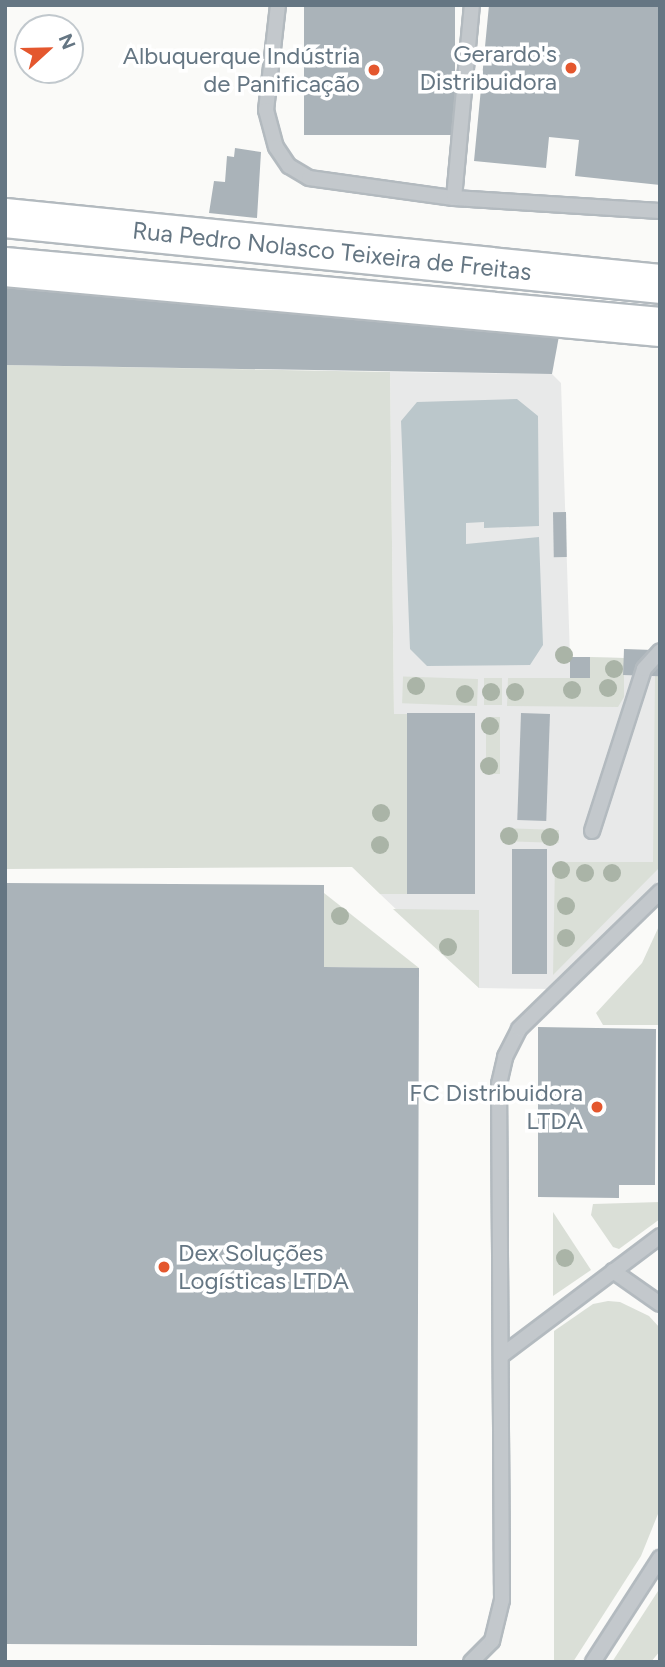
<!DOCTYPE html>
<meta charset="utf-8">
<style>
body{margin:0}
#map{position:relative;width:665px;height:1667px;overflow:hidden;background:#fafaf8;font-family:Figtree,sans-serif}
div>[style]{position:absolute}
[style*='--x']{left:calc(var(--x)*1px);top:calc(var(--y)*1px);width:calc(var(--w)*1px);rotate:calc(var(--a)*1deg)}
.built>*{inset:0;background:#e8e9e9}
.green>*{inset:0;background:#dadfd7;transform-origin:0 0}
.water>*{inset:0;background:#bbc7cb}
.building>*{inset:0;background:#aab3b9;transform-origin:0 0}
.roads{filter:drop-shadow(2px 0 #b3babf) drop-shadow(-2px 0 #b3babf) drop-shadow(0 2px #b3babf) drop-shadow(0 -2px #b3babf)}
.lane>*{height:14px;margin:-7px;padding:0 7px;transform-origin:7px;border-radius:7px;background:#c3c8cc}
.secondary>*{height:38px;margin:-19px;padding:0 19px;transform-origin:19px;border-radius:19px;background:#fff}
.trees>*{width:18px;height:18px;margin:-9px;border-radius:50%;background:#aab4a7}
.dots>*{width:19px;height:19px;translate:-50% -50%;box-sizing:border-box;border:4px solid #fff;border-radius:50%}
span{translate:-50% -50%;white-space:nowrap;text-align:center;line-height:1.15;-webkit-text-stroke:7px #fff;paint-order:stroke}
.poi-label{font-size:24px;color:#657683}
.right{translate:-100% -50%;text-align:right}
.left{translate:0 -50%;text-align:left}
.street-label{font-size:24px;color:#657683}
.frame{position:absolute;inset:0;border:7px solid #657683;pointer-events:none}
.north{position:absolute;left:14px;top:14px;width:70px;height:70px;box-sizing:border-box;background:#fff;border:2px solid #c1c8cd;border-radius:50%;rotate:68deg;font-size:19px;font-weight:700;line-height:28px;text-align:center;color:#657683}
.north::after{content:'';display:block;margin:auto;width:24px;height:32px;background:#e4572e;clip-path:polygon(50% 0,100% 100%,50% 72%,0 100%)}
</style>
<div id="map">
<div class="built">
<div style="clip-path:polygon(390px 372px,552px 374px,561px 383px,570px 657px,624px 658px,624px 675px,660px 675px,660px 879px,552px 989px,479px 988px,380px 894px,407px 894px,407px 714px,394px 715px)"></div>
</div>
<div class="green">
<div style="clip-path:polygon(5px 365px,390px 372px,394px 714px,407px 714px,407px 894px,380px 894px,352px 867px,5px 869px)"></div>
<div style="clip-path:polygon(590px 657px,624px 658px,624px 697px,618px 707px,507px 706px,508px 678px,590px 678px)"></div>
<div style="clip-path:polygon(655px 675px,660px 675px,660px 867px,553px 975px,555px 862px,653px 862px)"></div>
<div style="left:484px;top:678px;width:18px;height:27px"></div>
<div style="left:478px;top:679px;width:27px;height:75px;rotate:92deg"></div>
<div style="left:486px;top:717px;width:14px;height:57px"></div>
<div style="left:503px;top:828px;width:56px;height:13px;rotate:2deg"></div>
<div style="clip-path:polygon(324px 893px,419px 968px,324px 967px)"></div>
<div style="clip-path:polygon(393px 909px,479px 910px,479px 988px)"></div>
<div style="clip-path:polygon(660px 924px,660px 1025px,603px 1025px,596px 1013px,642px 963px)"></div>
<div style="clip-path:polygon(660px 1202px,660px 1219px,619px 1249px,613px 1247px,591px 1215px,593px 1204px)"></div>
<div style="clip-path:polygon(553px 1212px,591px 1270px,553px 1296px)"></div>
<div style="clip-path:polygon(608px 1301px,620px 1302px,649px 1316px,660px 1328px,660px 1509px,641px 1556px,573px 1662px,554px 1662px,554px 1331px,593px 1304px)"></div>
<div style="clip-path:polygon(660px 1588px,660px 1651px,651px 1662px,612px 1662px)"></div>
</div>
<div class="water">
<div style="clip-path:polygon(517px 399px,538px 416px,539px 526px,484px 528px,484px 522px,466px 523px,466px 544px,539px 537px,543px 645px,530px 665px,427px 666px,410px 649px,401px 421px,417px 402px)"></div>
</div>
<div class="building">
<div style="left:304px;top:5px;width:151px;height:130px"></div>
<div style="clip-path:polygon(489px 5px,660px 5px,660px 185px,575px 176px,579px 140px,549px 137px,546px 168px,474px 161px)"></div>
<div style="clip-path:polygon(235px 148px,261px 152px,257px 218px,209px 213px,214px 181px,225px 182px,227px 156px,234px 157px)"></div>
<div style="clip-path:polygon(5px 283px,559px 336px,552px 374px,5px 365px)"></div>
<div style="left:566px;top:512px;width:45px;height:13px;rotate:89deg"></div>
<div style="left:624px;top:649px;width:36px;height:26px;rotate:2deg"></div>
<div style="left:570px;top:657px;width:20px;height:21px"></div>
<div style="left:475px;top:713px;width:181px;height:68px;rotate:90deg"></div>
<div style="left:521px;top:713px;width:29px;height:107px;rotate:2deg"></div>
<div style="left:512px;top:849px;width:35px;height:125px"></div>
<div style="clip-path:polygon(5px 883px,324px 885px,324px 967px,419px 968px,417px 1646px,5px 1644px)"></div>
<div style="clip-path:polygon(538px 1027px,656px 1029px,655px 1185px,619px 1185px,619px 1198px,538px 1197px)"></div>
</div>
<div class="roads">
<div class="lane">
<div style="--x:278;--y:5;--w:106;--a:96.5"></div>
<div style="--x:266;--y:110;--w:38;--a:75"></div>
<div style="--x:276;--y:147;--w:23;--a:56"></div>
<div style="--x:289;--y:166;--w:23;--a:31"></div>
<div style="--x:309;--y:178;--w:146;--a:7.9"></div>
<div style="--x:454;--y:198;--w:206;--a:3.6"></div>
<div style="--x:454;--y:198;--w:194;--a:-84.7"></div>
<div style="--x:592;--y:831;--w:170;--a:-72.2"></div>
<div style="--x:644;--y:669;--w:24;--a:-48"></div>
<div style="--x:613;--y:1271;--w:57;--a:35.1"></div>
<div style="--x:501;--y:1356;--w:199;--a:-37"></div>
<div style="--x:471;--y:1662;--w:30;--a:-45"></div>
<div style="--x:492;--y:1641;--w:42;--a:-76.3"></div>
<div style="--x:502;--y:1600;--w:516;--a:-90.33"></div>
<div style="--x:499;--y:1084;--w:28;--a:-77"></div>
<div style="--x:505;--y:1057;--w:31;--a:-63"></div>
<div style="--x:519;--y:1029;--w:197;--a:-44.2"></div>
<div style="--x:593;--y:1662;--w:124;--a:-57.2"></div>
</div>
<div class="secondary">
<div style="--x:5;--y:218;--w:658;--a:5.75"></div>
<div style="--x:5;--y:267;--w:658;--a:5.23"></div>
</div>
</div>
<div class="trees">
<div style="left:564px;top:655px"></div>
<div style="left:614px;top:669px"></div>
<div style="left:416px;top:686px"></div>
<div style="left:608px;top:688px"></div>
<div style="left:572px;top:690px"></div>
<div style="left:491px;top:692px"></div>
<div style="left:515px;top:692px"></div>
<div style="left:465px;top:694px"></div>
<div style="left:490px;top:726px"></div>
<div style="left:489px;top:766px"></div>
<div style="left:381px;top:813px"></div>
<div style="left:509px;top:836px"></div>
<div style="left:550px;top:837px"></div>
<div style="left:380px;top:845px"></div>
<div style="left:561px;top:870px"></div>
<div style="left:585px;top:873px"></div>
<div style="left:612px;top:873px"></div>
<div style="left:566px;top:906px"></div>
<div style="left:340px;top:916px"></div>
<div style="left:566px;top:938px"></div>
<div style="left:448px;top:947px"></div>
<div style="left:565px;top:1258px"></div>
</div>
<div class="dots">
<div style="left:571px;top:68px;background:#e4572e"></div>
<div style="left:374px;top:70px;background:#e4572e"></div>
<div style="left:597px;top:1107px;background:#e4572e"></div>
<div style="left:164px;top:1267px;background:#e4572e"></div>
</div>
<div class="poi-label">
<span class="right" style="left:557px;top:68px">Gerardo's<br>Distribuidora</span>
<span class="right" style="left:360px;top:70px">Albuquerque Indústria<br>de Panificação</span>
<span class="right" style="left:583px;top:1107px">FC Distribuidora<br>LTDA</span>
<span class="left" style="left:178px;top:1267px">Dex Soluções<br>Logísticas LTDA</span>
</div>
<div class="street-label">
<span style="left:332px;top:251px;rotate:6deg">Rua Pedro Nolasco Teixeira de Freitas</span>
</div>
<div class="frame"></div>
<div class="north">N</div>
</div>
